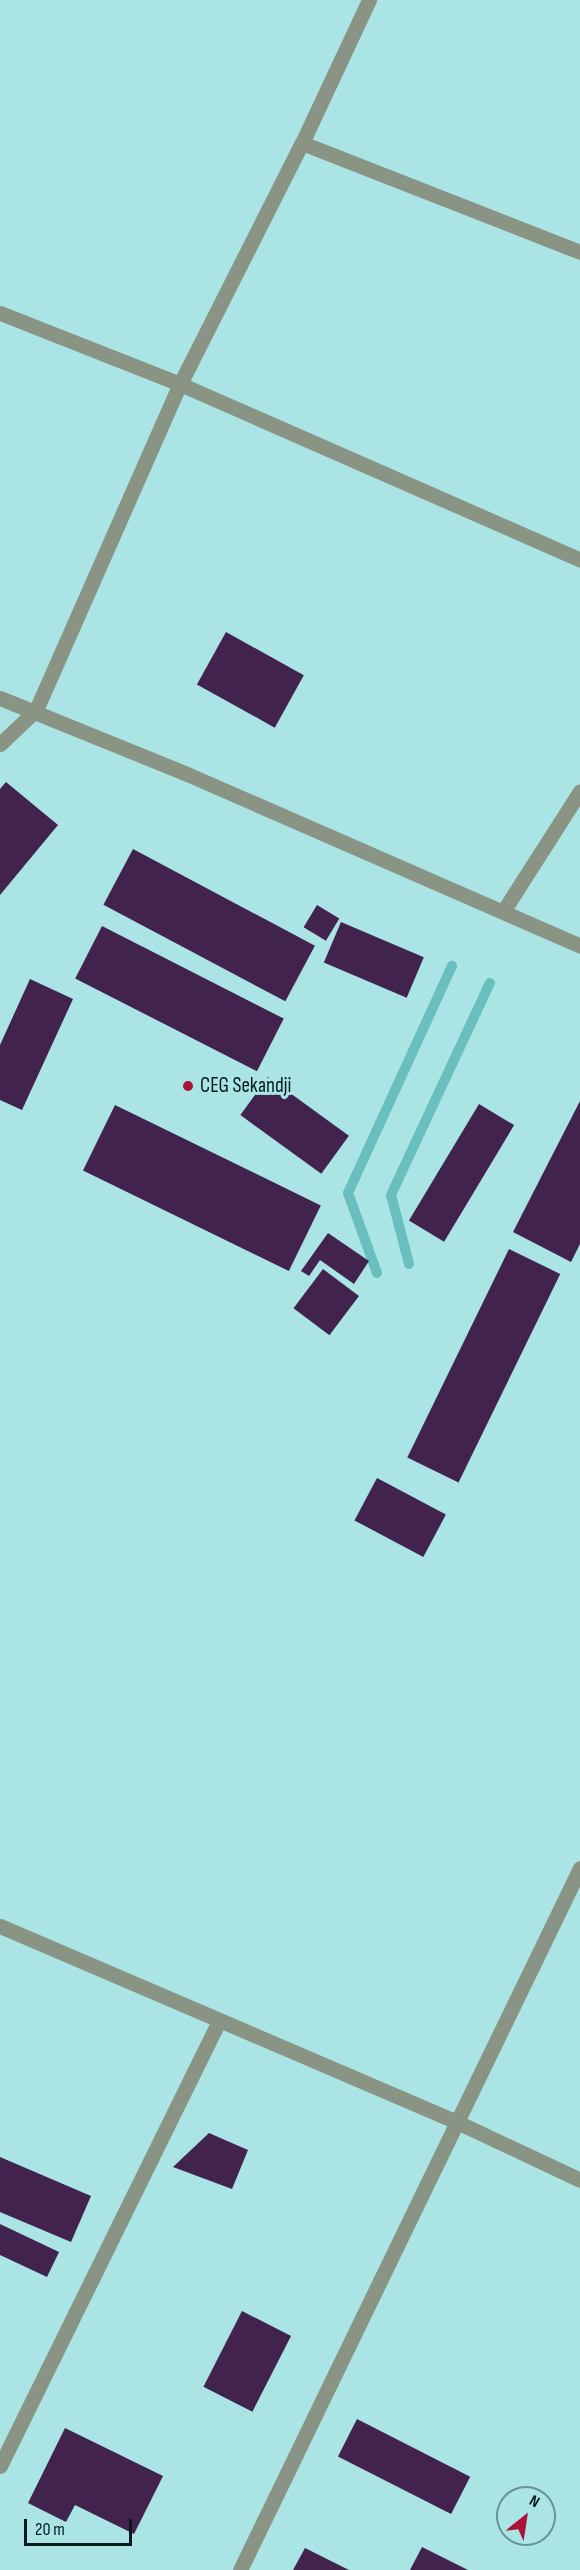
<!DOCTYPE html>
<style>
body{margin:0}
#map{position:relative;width:580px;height:2570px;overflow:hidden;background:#aae4e4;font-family:"Sofia Sans Condensed",sans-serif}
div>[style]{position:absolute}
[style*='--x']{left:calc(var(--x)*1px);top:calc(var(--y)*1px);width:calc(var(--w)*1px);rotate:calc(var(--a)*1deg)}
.stream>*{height:10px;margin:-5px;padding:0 5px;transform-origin:5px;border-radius:5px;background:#69bebe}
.building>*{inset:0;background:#42234e;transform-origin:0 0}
.street>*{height:15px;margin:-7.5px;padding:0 7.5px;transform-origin:7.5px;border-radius:7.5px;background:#899484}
.dots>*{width:16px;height:16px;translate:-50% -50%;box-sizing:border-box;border:3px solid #aae4e4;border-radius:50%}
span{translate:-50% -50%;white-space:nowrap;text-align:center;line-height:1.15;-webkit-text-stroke:6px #aae4e4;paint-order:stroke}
.poi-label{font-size:21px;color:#041a1b}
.left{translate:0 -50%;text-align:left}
.north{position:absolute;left:496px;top:2486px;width:60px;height:60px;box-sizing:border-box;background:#aae4e4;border:2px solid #689394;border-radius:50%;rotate:30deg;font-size:16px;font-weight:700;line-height:24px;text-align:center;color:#041a1b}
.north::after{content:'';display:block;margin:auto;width:21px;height:27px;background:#aa1338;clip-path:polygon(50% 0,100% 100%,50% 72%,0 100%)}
.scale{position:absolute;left:24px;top:2519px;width:108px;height:27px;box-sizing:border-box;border:3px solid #041a1b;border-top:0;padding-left:8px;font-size:18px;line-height:21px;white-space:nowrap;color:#041a1b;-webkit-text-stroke:4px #aae4e4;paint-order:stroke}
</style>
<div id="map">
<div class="stream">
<div style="--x:409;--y:1264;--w:71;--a:-104.6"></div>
<div style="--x:391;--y:1195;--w:234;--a:-65"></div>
<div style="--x:377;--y:1273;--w:85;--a:-109.9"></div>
<div style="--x:348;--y:1193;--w:250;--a:-65.4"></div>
</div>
<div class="building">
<div style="left:226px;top:632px;width:89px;height:60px;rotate:29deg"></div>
<div style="clip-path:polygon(6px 782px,58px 825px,0 895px,0 789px)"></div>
<div style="left:133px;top:849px;width:206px;height:63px;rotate:28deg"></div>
<div style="left:317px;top:905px;width:26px;height:26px;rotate:31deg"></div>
<div style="left:341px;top:922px;width:90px;height:44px;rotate:23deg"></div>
<div style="left:102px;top:926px;width:204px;height:59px;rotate:27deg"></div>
<div style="clip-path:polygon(30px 979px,73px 999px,22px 1110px,0 1100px,0 1045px)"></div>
<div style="left:268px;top:1077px;width:100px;height:47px;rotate:36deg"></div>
<div style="clip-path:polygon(580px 1101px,580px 1244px,571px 1262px,513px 1232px)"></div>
<div style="left:479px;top:1104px;width:41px;height:136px;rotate:31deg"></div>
<div style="left:115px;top:1105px;width:229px;height:73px;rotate:26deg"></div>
<div style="clip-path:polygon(328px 1233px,369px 1261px,354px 1284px,320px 1260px,309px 1276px,301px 1271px)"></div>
<div style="left:509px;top:1249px;width:57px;height:232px;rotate:26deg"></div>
<div style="left:323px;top:1269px;width:45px;height:49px;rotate:37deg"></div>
<div style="left:377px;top:1478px;width:78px;height:48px;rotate:28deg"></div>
<div style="clip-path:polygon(209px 2133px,248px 2150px,232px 2189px,173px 2167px)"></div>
<div style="clip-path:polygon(0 2157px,91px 2196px,71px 2242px,0 2212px)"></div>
<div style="clip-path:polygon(0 2224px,59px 2252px,47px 2277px,0 2255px)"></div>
<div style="left:242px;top:2311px;width:55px;height:85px;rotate:27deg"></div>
<div style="left:357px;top:2419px;width:127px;height:42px;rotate:27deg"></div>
<div style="clip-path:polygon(65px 2428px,163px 2476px,134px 2534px,75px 2505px,66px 2522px,28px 2503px)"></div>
<div style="clip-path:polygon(422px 2547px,468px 2570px,410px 2570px)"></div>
<div style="clip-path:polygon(305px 2548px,349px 2570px,293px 2570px)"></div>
</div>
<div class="street">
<div style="--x:302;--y:143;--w:299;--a:21.4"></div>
<div style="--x:0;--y:313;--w:193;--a:21.5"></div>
<div style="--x:180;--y:384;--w:437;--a:23.7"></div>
<div style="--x:0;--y:698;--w:202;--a:22.1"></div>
<div style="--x:187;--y:774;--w:429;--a:23.6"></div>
<div style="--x:0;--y:744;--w:50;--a:-43.4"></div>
<div style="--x:36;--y:710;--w:356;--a:-66.2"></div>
<div style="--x:180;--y:384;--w:270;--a:-63.2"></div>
<div style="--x:302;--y:143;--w:158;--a:-64.9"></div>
<div style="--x:504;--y:910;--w:141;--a:-57.4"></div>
<div style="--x:0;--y:1926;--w:497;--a:23.2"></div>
<div style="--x:457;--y:2122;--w:136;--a:25.2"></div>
<div style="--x:0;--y:2466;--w:496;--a:-63.8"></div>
<div style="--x:240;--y:2570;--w:780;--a:-64.16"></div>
</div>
<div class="dots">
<div style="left:188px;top:1086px;background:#aa1338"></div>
</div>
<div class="poi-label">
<span class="left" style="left:200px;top:1086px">CEG Sekandji</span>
</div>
<div class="north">N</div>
<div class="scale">20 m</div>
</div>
